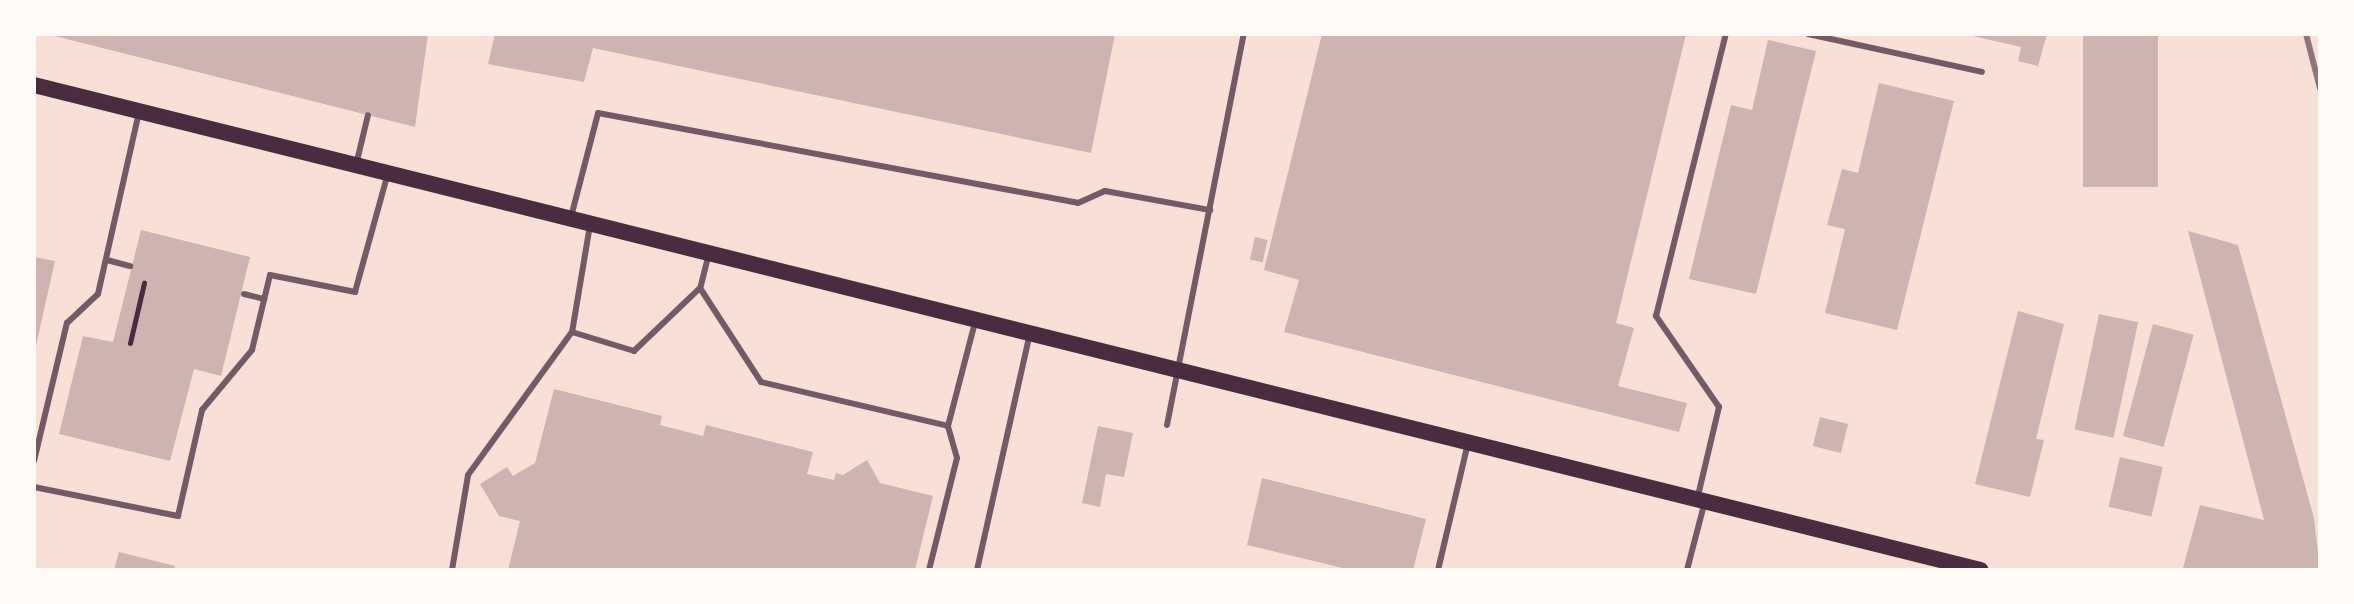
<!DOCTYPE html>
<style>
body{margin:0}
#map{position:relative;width:2354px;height:604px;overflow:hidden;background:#f7e1d7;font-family:"DM Sans",sans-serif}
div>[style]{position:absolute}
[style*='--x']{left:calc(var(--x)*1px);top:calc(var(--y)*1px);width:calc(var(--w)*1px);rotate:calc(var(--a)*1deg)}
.building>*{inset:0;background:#ccb4b1;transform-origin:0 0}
.path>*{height:5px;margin:-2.5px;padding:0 2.5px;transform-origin:2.5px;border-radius:2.5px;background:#4a2c40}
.service>*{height:6px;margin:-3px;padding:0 3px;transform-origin:3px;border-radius:3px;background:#755966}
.secondary>*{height:16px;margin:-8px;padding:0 8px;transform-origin:8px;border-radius:8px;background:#4a2c40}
.rail>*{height:6px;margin:-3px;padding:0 3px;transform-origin:3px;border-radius:3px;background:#8f747c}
span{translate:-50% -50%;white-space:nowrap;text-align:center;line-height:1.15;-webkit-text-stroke:8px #fffaf5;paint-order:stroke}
.frame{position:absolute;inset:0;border:36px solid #fffaf5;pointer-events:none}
</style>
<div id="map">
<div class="building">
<div style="clip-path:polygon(47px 34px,428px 34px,415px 127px)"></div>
<div style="clip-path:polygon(495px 34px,1115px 34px,1091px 153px,593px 48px,584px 82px,488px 64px)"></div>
<div style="clip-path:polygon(1322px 34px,1686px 34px,1616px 323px,1634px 328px,1618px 386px,1687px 403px,1679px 432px,1284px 332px,1299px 280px,1264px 270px)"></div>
<div style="clip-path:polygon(1964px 34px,2047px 34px,2038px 66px,2018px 61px,2021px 47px)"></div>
<div style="left:2083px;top:34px;width:75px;height:153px"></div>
<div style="clip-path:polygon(1768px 40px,1816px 51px,1756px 294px,1689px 279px,1731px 105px,1752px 110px)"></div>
<div style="clip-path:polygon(1879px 83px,1954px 101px,1897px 330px,1825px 313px,1845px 229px,1827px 225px,1842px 169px,1858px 173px)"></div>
<div style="clip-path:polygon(141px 230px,250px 257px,221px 376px,194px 369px,170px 461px,59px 434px,83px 336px,113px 342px)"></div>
<div style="clip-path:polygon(2188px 231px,2238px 245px,2314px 518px,2320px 570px,2183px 568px,2200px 505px,2264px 520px)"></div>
<div style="left:1255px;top:237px;width:13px;height:23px;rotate:13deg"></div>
<div style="clip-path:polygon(34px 257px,55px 261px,35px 350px,34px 349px)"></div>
<div style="clip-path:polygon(2018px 311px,2064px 324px,2036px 439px,2044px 440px,2030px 497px,1975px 484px)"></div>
<div style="left:2099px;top:314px;width:40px;height:118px;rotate:12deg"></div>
<div style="left:2153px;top:324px;width:42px;height:116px;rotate:15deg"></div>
<div style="clip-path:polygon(554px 389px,662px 416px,660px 425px,703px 436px,706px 425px,813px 452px,807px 474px,834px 480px,836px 473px,843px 475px,867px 460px,880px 483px,933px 496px,915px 570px,508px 570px,520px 521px,499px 516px,480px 484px,507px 467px,513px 476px,535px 463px)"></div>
<div style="left:1820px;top:417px;width:29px;height:30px;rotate:14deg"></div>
<div style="clip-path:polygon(1098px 426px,1133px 433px,1124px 477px,1106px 474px,1100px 507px,1082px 503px)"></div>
<div style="left:2120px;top:457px;width:44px;height:51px;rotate:13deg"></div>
<div style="clip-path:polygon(1262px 478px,1426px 519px,1413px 570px,1351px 570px,1247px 545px)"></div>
<div style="clip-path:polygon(119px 552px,175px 566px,174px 570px,114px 570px)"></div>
</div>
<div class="path">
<div style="--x:130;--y:343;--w:62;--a:-76.9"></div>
</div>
<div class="service">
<div style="--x:1808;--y:34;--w:178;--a:12.3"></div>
<div style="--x:356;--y:165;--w:51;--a:-76.5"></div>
<div style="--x:571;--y:217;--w:107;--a:-75.4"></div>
<div style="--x:598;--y:113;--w:488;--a:10.6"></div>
<div style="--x:1078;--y:203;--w:30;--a:-24"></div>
<div style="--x:1105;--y:191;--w:107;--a:10.3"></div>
<div style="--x:590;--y:225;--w:109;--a:99.5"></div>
<div style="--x:572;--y:332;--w:65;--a:17"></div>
<div style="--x:634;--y:351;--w:91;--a:-43.7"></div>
<div style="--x:709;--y:253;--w:36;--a:104"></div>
<div style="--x:700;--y:288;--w:112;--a:57"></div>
<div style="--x:761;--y:382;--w:192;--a:13.2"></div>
<div style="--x:948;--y:426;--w:107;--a:-75.4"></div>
<div style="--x:107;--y:260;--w:24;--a:15"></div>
<div style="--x:244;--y:294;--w:21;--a:14"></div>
<div style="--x:1167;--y:425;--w:399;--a:-78.9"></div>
<div style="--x:34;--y:461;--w:142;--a:-76.6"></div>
<div style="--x:67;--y:323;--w:42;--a:-43.1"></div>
<div style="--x:98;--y:294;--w:187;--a:-77.3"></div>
<div style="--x:34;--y:487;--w:147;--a:11.4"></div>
<div style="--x:178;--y:516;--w:109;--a:-77.2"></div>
<div style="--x:202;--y:410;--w:78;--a:-50.2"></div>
<div style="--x:252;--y:350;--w:77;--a:-76.5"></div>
<div style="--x:270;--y:275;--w:87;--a:11.3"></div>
<div style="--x:355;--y:292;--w:123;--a:-74.5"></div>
<div style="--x:1697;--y:500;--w:96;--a:-76.7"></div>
<div style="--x:1719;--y:407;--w:111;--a:-124.7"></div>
<div style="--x:1656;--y:316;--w:291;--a:-76.1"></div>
<div style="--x:452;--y:570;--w:96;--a:-80.4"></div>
<div style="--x:468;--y:475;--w:177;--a:-54"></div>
<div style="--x:929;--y:570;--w:115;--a:-76"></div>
<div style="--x:957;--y:458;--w:33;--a:-106"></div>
<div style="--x:977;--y:570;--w:243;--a:-77.4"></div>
<div style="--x:1438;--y:570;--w:130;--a:-76.7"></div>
<div style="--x:1687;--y:570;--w:71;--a:-75.4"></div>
</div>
<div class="secondary">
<div style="--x:34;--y:85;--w:2006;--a:13.99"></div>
</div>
<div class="rail">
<div style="--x:2306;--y:34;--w:56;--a:75.5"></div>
</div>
<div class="frame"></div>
</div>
